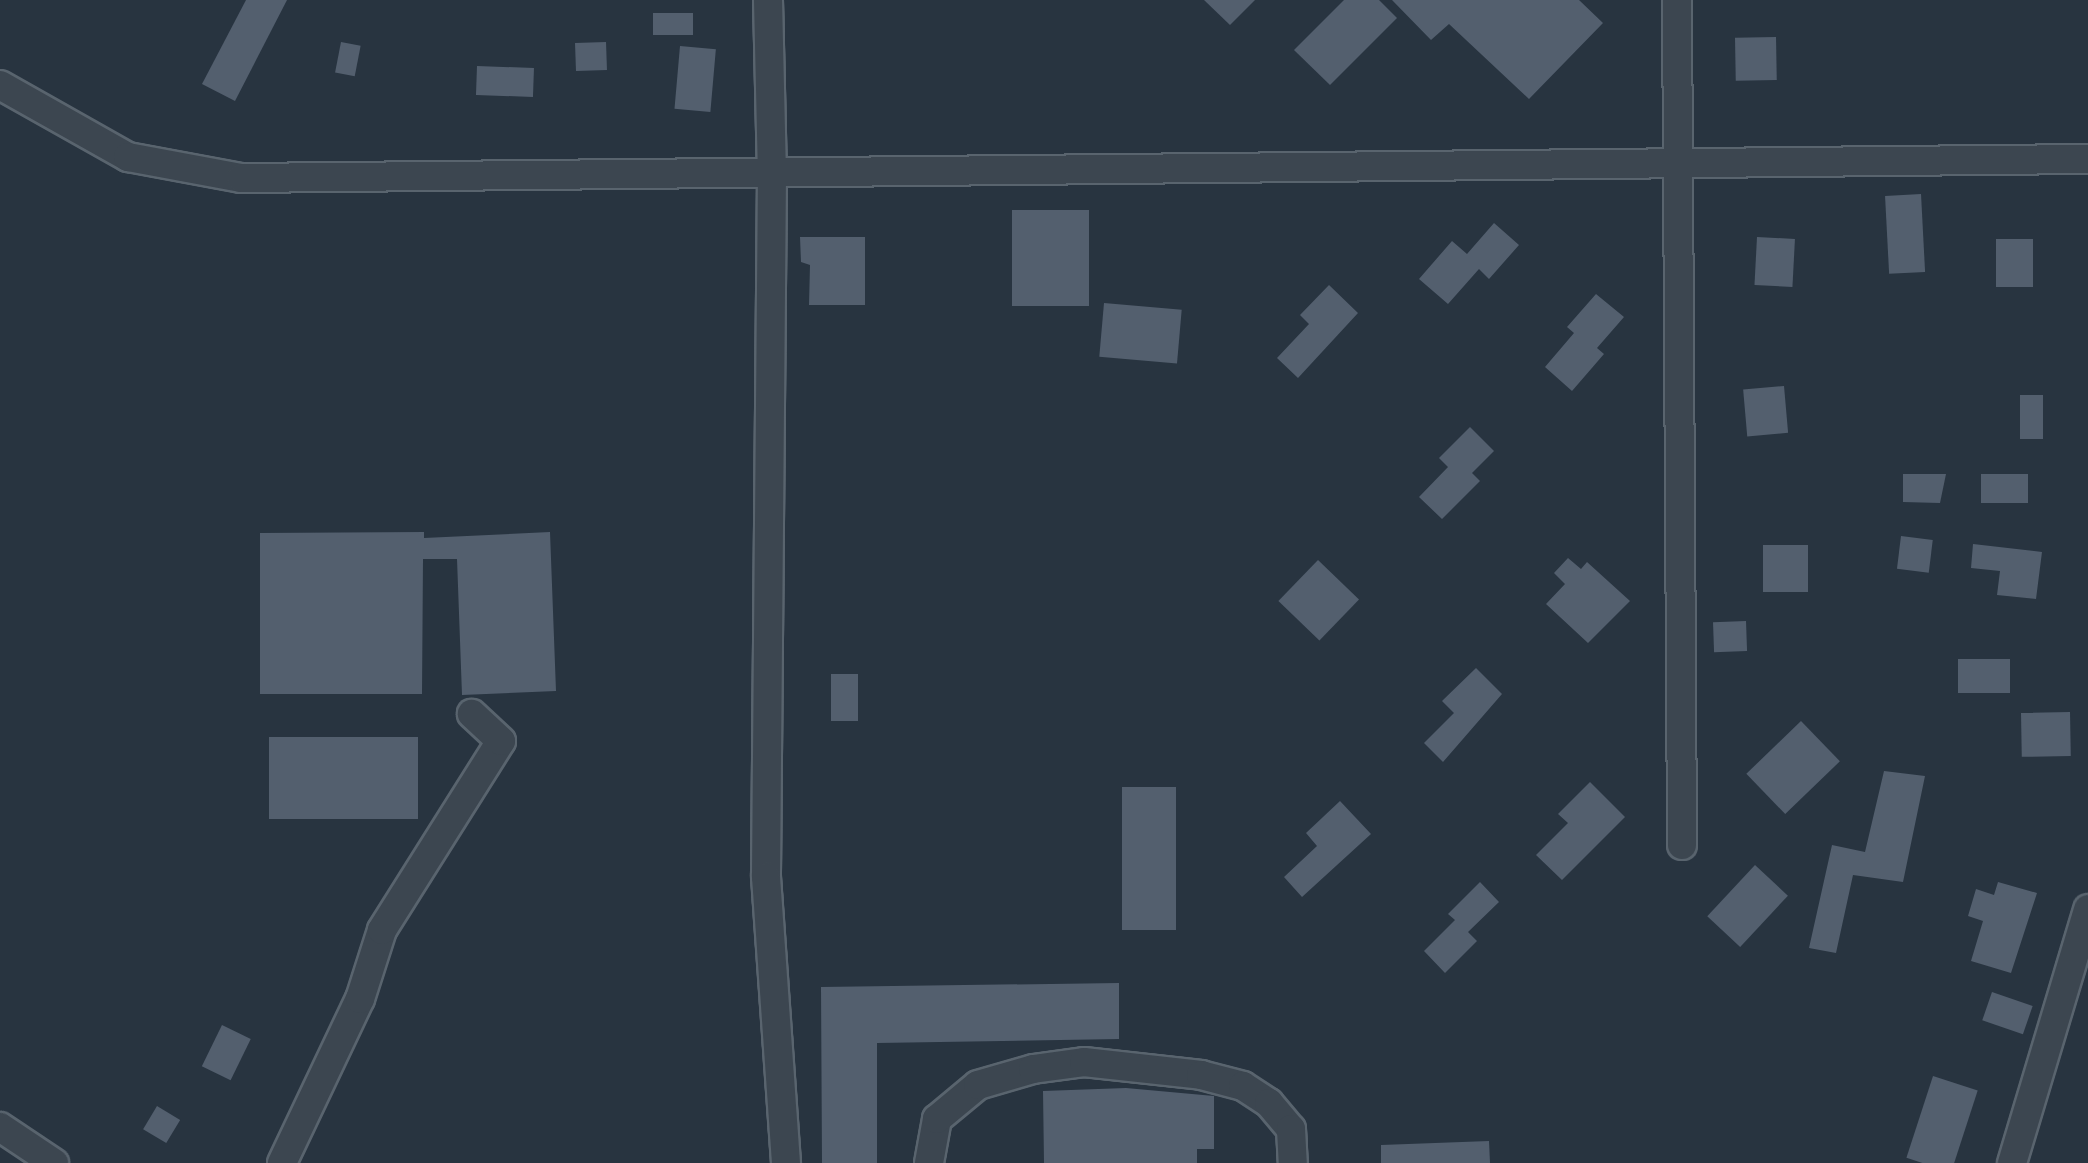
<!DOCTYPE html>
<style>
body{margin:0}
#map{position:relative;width:2088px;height:1163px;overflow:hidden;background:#283440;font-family:Cabin,sans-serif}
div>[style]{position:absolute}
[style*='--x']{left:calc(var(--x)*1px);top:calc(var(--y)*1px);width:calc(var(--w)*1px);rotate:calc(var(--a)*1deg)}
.building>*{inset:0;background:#535f6e;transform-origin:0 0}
.roads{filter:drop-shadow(2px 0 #59646e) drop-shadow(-2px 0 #59646e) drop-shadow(0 2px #59646e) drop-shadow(0 -2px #59646e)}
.minor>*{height:28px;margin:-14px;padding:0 14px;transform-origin:14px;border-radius:14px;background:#3c4650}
span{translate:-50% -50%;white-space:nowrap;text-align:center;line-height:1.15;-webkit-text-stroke:7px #202b36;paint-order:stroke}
</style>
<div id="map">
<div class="building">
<div style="clip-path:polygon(246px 0,287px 0,235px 101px,202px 84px)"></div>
<div style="clip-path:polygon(1204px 0,1255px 0,1230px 25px)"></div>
<div style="clip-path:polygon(1344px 0,1379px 0,1397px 18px,1330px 85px,1294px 50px)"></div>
<div style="clip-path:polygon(1392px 0,1579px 0,1603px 23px,1529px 99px,1449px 24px,1431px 40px)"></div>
<div style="left:653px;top:13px;width:40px;height:22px"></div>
<div style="left:1776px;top:37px;width:43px;height:41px;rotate:89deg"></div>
<div style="left:341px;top:42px;width:20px;height:31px;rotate:11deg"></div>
<div style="left:606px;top:42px;width:28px;height:31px;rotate:88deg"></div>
<div style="left:680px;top:46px;width:36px;height:63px;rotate:5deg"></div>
<div style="left:477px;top:66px;width:57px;height:29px;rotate:2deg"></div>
<div style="left:1921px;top:194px;width:78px;height:36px;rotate:87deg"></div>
<div style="left:1012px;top:210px;width:77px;height:96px"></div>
<div style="clip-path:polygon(1494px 223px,1519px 245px,1489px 279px,1479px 269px,1448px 304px,1419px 279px,1452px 241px,1467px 254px)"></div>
<div style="clip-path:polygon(800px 237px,865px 237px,865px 305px,809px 305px,810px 265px,801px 262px)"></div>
<div style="left:1757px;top:237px;width:38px;height:48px;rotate:3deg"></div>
<div style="left:1996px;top:239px;width:37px;height:48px"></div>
<div style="clip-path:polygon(1329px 285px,1358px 313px,1298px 378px,1277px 358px,1309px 324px,1300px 315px)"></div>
<div style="clip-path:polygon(1596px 294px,1624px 317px,1597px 348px,1604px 354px,1572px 391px,1545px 367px,1574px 333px,1567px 327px)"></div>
<div style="left:1104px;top:303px;width:78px;height:54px;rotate:5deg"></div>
<div style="left:1784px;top:386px;width:47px;height:41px;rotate:85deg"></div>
<div style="left:2020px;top:395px;width:23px;height:44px"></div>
<div style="clip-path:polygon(1470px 427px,1494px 451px,1472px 473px,1480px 481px,1442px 519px,1419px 497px,1448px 467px,1439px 458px)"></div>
<div style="clip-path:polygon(1903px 474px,1946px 474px,1940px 503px,1903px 502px)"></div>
<div style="left:1981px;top:474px;width:47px;height:29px"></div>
<div style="clip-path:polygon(424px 532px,424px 538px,550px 532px,556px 691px,462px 695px,457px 559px,423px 559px,422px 694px,260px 694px,260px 533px)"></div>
<div style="left:1901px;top:536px;width:32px;height:33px;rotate:7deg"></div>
<div style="clip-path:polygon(1973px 544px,2042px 552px,2036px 599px,1997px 595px,2000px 571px,1971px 568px)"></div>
<div style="left:1763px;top:545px;width:45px;height:47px"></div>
<div style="clip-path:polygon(1568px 558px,1581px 569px,1587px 562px,1630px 601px,1588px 643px,1546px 604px,1565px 584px,1554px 573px)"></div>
<div style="left:1318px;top:560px;width:57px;height:57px;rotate:44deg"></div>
<div style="left:1746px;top:621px;width:30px;height:33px;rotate:88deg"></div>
<div style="left:1958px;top:659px;width:52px;height:34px"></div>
<div style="clip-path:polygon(1476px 668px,1502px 694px,1443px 762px,1424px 743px,1454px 713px,1442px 701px)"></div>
<div style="left:831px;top:674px;width:27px;height:47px"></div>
<div style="left:2070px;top:712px;width:44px;height:49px;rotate:89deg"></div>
<div style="left:1801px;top:721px;width:56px;height:76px;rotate:46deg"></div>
<div style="left:418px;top:737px;width:82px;height:149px;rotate:90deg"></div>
<div style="clip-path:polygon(1884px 771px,1925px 776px,1903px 882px,1853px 875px,1836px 953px,1809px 948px,1832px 845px,1865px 852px)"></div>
<div style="clip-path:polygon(1590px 782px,1625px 817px,1562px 880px,1536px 855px,1568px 823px,1558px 814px)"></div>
<div style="left:1176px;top:787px;width:143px;height:54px;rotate:90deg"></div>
<div style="clip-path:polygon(1340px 801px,1371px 834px,1302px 897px,1284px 877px,1317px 846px,1306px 833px)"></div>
<div style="left:1755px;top:865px;width:45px;height:70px;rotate:43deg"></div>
<div style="clip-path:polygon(1480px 882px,1499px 902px,1468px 932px,1477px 941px,1445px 973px,1424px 951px,1455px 920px,1448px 914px)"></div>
<div style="clip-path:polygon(1998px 882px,2037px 893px,2011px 973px,1971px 961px,1983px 921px,1968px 916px,1976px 889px,1994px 895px)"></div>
<div style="clip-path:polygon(1119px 983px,1119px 1039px,877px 1043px,877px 1163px,822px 1163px,821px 987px)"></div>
<div style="left:1992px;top:992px;width:43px;height:30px;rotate:19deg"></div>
<div style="left:222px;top:1025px;width:32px;height:46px;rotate:26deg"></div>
<div style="left:1933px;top:1076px;width:47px;height:86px;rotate:18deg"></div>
<div style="clip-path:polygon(1126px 1088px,1214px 1096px,1214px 1149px,1197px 1149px,1197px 1163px,1044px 1163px,1043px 1091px)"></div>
<div style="left:157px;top:1106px;width:27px;height:27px;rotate:31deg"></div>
<div style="clip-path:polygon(1489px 1141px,1490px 1163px,1381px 1163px,1381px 1145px)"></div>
</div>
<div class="roads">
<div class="minor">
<div style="--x:768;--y:0;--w:173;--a:88.7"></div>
<div style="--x:772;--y:173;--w:704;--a:90.49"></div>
<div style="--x:766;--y:877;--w:287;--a:86"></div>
<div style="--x:1677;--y:0;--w:845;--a:89.66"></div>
<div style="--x:0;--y:85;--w:147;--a:29.4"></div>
<div style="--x:128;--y:157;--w:115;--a:10.5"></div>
<div style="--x:241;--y:178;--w:1847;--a:-0.59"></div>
<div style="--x:0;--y:1127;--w:65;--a:33.7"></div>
<div style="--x:282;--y:1163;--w:182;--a:-64.6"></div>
<div style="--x:360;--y:999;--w:72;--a:-72.3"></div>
<div style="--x:382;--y:930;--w:223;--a:-57.8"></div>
<div style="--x:501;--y:741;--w:40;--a:-137"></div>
<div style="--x:929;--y:1163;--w:45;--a:-79.7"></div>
<div style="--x:937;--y:1119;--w:53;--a:-39.7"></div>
<div style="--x:978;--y:1085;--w:57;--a:-16.2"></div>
<div style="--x:1033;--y:1069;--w:51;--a:-7.8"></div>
<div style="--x:1084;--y:1062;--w:118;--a:6.3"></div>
<div style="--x:1201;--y:1075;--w:43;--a:14.7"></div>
<div style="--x:1243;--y:1086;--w:31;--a:33"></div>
<div style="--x:1269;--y:1103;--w:34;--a:50"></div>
<div style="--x:1291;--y:1129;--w:34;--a:87"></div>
<div style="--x:2012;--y:1163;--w:265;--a:-73.3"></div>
</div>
</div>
</div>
